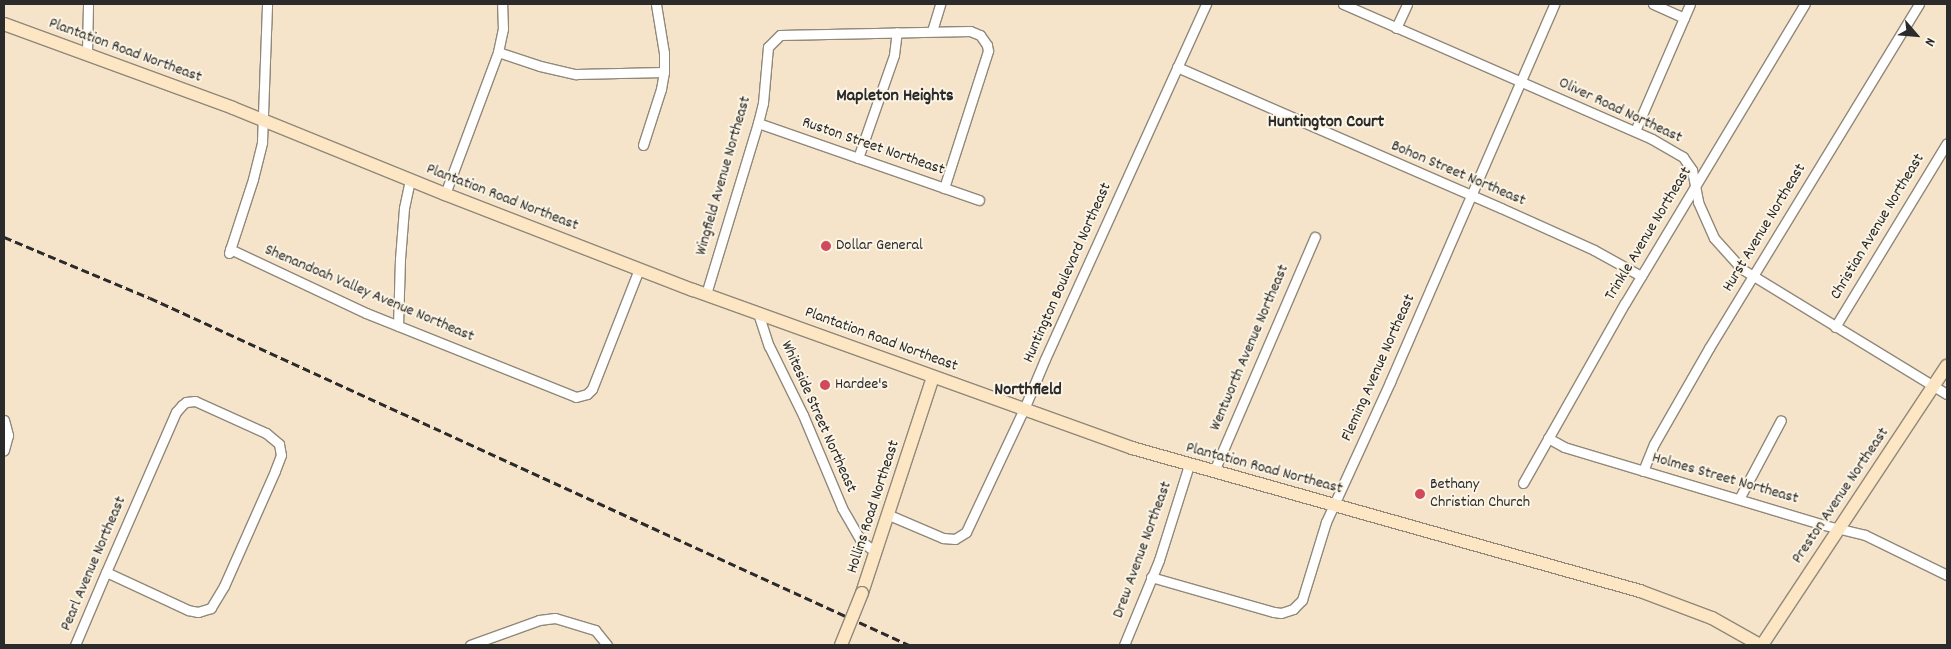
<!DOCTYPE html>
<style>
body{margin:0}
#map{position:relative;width:1951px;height:649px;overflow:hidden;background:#f6e4ca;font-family:Dekko,sans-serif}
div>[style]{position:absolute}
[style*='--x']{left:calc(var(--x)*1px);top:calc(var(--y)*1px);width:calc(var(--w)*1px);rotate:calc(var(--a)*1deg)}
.roads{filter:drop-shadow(1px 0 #90887a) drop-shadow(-1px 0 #90887a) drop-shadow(0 1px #90887a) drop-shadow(0 -1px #90887a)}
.street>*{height:9px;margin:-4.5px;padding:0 4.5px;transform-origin:4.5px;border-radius:4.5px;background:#fff}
.secondary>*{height:12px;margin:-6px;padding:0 6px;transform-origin:6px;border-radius:6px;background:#fce6c4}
.rail>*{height:2.5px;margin-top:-1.25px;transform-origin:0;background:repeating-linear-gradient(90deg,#2b2b2b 0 8px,transparent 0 12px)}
.bridges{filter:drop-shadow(1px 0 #90887a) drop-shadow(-1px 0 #90887a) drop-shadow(0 1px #90887a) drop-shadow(0 -1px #90887a)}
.secondary-bridge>*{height:12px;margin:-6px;padding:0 6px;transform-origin:6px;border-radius:6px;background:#fce6c4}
.dots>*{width:14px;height:14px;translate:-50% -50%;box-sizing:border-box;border:2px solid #fcf5e5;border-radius:50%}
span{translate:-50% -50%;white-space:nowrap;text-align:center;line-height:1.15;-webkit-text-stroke:4px #fcf5e5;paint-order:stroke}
.street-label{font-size:16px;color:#2b2b2b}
.poi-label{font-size:16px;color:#2b2b2b}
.left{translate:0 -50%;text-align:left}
.neighbourhood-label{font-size:18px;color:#2b2b2b;font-weight:700}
.frame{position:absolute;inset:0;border:5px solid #2b2b2b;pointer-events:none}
.north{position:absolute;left:1891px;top:10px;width:50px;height:50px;-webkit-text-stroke:4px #fcf5e5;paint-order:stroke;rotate:117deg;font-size:14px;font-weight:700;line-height:20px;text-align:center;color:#2b2b2b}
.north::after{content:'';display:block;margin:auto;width:18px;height:22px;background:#2b2b2b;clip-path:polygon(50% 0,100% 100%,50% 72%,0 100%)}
</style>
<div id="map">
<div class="roads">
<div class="street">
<div style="--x:1343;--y:4;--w:337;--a:23.6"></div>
<div style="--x:1652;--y:139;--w:36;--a:30"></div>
<div style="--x:1683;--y:157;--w:16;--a:55"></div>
<div style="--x:1692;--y:170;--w:33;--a:79"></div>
<div style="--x:1698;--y:202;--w:39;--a:66"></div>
<div style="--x:1714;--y:238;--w:42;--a:47.9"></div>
<div style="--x:1742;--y:269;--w:240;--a:31.4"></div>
<div style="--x:1653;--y:4;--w:34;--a:24"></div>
<div style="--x:1396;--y:28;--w:26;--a:-65"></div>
<div style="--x:932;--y:31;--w:28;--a:-73"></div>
<div style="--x:498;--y:52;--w:44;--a:18.4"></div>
<div style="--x:540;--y:66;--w:37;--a:13"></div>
<div style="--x:576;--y:74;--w:88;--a:-1.3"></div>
<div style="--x:87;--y:53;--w:49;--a:-88.8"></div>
<div style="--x:1177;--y:67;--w:353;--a:23.5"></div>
<div style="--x:1501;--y:208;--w:102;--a:24.3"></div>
<div style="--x:1594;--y:250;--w:54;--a:29"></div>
<div style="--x:758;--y:123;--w:234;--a:19.2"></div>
<div style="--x:1635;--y:131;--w:138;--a:-66.6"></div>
<div style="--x:643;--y:145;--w:59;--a:-72.2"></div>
<div style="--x:661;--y:89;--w:17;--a:-80"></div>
<div style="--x:664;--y:72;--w:19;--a:-90"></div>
<div style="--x:664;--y:53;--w:50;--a:-99.3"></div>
<div style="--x:858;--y:158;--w:109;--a:-70.7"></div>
<div style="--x:894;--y:55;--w:23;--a:-83"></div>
<div style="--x:445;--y:194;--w:152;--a:-69.5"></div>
<div style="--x:498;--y:52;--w:24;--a:-78"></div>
<div style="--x:503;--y:29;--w:25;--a:-92"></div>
<div style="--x:230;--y:249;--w:150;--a:25.2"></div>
<div style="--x:366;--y:313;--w:226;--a:21.8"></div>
<div style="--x:576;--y:397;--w:11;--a:-15"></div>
<div style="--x:587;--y:394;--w:7;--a:-45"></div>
<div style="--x:592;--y:389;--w:129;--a:-68.6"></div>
<div style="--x:229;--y:253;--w:78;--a:-72"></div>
<div style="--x:253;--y:179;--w:38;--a:-76"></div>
<div style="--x:262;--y:142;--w:138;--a:-87.9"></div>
<div style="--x:706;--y:294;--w:179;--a:-73.1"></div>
<div style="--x:758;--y:123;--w:21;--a:-76"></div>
<div style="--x:763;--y:103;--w:56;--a:-84.9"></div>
<div style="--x:768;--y:47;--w:17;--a:-45"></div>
<div style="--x:780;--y:35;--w:190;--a:-1.2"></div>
<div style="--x:970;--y:31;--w:11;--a:22"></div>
<div style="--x:980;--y:35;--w:12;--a:55"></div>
<div style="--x:987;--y:45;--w:6;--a:81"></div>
<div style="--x:988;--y:51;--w:144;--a:107.8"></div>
<div style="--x:758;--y:313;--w:35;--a:72"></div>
<div style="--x:769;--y:346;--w:77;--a:63.8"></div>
<div style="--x:803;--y:415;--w:101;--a:67.2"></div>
<div style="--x:842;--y:508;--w:39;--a:60"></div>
<div style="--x:862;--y:542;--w:17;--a:36"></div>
<div style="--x:398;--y:326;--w:67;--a:-88.3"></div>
<div style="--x:400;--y:259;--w:51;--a:-85.5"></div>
<div style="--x:404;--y:208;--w:29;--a:-78"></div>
<div style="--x:1835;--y:327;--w:215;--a:-58.7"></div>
<div style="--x:4;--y:420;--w:16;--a:75"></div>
<div style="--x:8;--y:435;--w:16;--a:105"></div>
<div style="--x:1548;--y:438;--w:18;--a:29"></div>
<div style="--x:1564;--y:447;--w:271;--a:16.7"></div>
<div style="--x:1824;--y:525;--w:42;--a:13.7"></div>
<div style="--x:1865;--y:535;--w:91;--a:26"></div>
<div style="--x:1214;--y:471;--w:255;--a:-66.7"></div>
<div style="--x:1643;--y:471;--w:29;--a:-68"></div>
<div style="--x:1654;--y:444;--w:111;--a:-60.2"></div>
<div style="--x:1709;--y:348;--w:403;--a:-58.6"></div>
<div style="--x:1523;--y:483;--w:207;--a:-60.5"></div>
<div style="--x:1625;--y:303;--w:349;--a:-59"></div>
<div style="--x:1739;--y:499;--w:89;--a:-62"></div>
<div style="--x:889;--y:515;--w:59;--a:23.1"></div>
<div style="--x:943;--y:538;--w:12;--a:5"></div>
<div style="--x:955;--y:539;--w:13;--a:-32"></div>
<div style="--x:966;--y:532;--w:136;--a:-64.8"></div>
<div style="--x:1024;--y:409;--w:54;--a:-67.2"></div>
<div style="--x:1045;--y:359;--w:390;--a:-65.6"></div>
<div style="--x:1151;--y:577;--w:128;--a:15.9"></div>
<div style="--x:1274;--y:612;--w:7;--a:8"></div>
<div style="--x:1281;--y:613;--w:13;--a:-18"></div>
<div style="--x:1293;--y:609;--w:13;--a:-45"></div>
<div style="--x:1302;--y:600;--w:82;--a:-72.9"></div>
<div style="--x:1326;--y:522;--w:154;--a:-65.4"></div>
<div style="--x:1390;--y:382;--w:412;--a:-66.5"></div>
<div style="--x:75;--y:645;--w:79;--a:-67"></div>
<div style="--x:106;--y:572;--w:175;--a:-66.4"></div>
<div style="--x:176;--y:412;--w:9;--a:-49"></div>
<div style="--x:182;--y:405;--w:5;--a:-37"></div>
<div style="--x:186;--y:402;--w:9;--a:-6"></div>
<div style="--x:195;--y:401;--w:78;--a:24.3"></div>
<div style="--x:266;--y:433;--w:17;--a:40"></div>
<div style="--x:279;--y:444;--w:11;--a:80"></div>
<div style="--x:281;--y:455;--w:17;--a:111"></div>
<div style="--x:275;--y:471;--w:126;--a:113.9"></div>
<div style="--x:224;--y:586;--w:26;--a:121"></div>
<div style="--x:211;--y:608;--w:14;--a:163"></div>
<div style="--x:198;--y:612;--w:10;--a:-169"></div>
<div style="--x:188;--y:610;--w:90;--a:-155.1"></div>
<div style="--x:470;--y:645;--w:73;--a:-19.9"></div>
<div style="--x:539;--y:620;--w:16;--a:-7"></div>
<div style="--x:555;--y:618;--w:42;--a:16.7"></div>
<div style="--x:595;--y:630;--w:19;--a:51"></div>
<div style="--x:1124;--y:645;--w:92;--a:-67.6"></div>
<div style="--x:1159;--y:560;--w:100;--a:-72.5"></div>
</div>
<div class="secondary">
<div style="--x:4;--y:24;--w:244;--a:20.1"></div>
<div style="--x:233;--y:108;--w:229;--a:22.1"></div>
<div style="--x:445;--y:194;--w:266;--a:21.2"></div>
<div style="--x:693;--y:290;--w:467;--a:19.8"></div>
<div style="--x:1132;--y:448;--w:528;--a:15.72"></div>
<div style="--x:1640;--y:591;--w:77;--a:20.6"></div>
<div style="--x:1712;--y:618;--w:55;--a:29.4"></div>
<div style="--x:862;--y:593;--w:227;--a:-71.8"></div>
<div style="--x:1762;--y:645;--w:335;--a:-56.5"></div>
</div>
</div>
<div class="rail">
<div style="--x:4;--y:237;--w:158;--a:22.7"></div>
<div style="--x:150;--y:298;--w:835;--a:24.57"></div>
</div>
<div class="bridges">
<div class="secondary-bridge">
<div style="--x:841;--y:645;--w:56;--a:-68"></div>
</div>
</div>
<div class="dots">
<div style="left:826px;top:246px;background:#d1495b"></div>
<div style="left:825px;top:385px;background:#d1495b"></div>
<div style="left:1420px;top:494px;background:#d1495b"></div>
</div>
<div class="street-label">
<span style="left:125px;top:51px;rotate:20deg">Plantation Road Northeast</span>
<span style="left:1620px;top:111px;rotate:25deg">Oliver Road Northeast</span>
<span style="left:873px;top:147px;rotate:19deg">Ruston Street Northeast</span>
<span style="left:1458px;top:174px;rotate:23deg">Bohon Street Northeast</span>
<span style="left:724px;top:176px;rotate:-74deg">Wingfield Avenue Northeast</span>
<span style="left:502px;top:198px;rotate:21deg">Plantation Road Northeast</span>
<span style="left:1878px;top:227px;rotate:-59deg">Christian Avenue Northeast</span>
<span style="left:1765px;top:228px;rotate:-59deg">Hurst Avenue Northeast</span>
<span style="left:1649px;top:234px;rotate:-59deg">Trinkle Avenue Northeast</span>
<span style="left:1068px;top:273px;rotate:-66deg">Huntington Boulevard Northeast</span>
<span style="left:369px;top:294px;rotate:23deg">Shenandoah Valley Avenue Northeast</span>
<span style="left:881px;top:340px;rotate:20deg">Plantation Road Northeast</span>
<span style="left:1250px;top:348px;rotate:-67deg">Wentworth Avenue Northeast</span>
<span style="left:1379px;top:368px;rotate:-66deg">Fleming Avenue Northeast</span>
<span style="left:818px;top:417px;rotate:66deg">Whiteside Street Northeast</span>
<span style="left:1264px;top:469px;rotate:15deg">Plantation Road Northeast</span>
<span style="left:1725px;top:479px;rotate:16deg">Holmes Street Northeast</span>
<span style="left:1841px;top:496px;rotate:-56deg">Preston Avenue Northeast</span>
<span style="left:874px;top:507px;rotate:-72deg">Hollins Road Northeast</span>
<span style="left:1143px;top:550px;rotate:-70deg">Drew Avenue Northeast</span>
<span style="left:94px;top:564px;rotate:-67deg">Pearl Avenue Northeast</span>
</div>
<div class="poi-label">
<span class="left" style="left:836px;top:246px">Dollar General</span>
<span class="left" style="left:835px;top:385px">Hardee's</span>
<span class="left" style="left:1430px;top:494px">Bethany<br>Christian Church</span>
</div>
<div class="neighbourhood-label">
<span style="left:895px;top:97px">Mapleton Heights</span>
<span style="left:1326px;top:123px">Huntington Court</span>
<span style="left:1028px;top:391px">Northfield</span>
</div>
<div class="frame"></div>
<div class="north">N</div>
</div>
